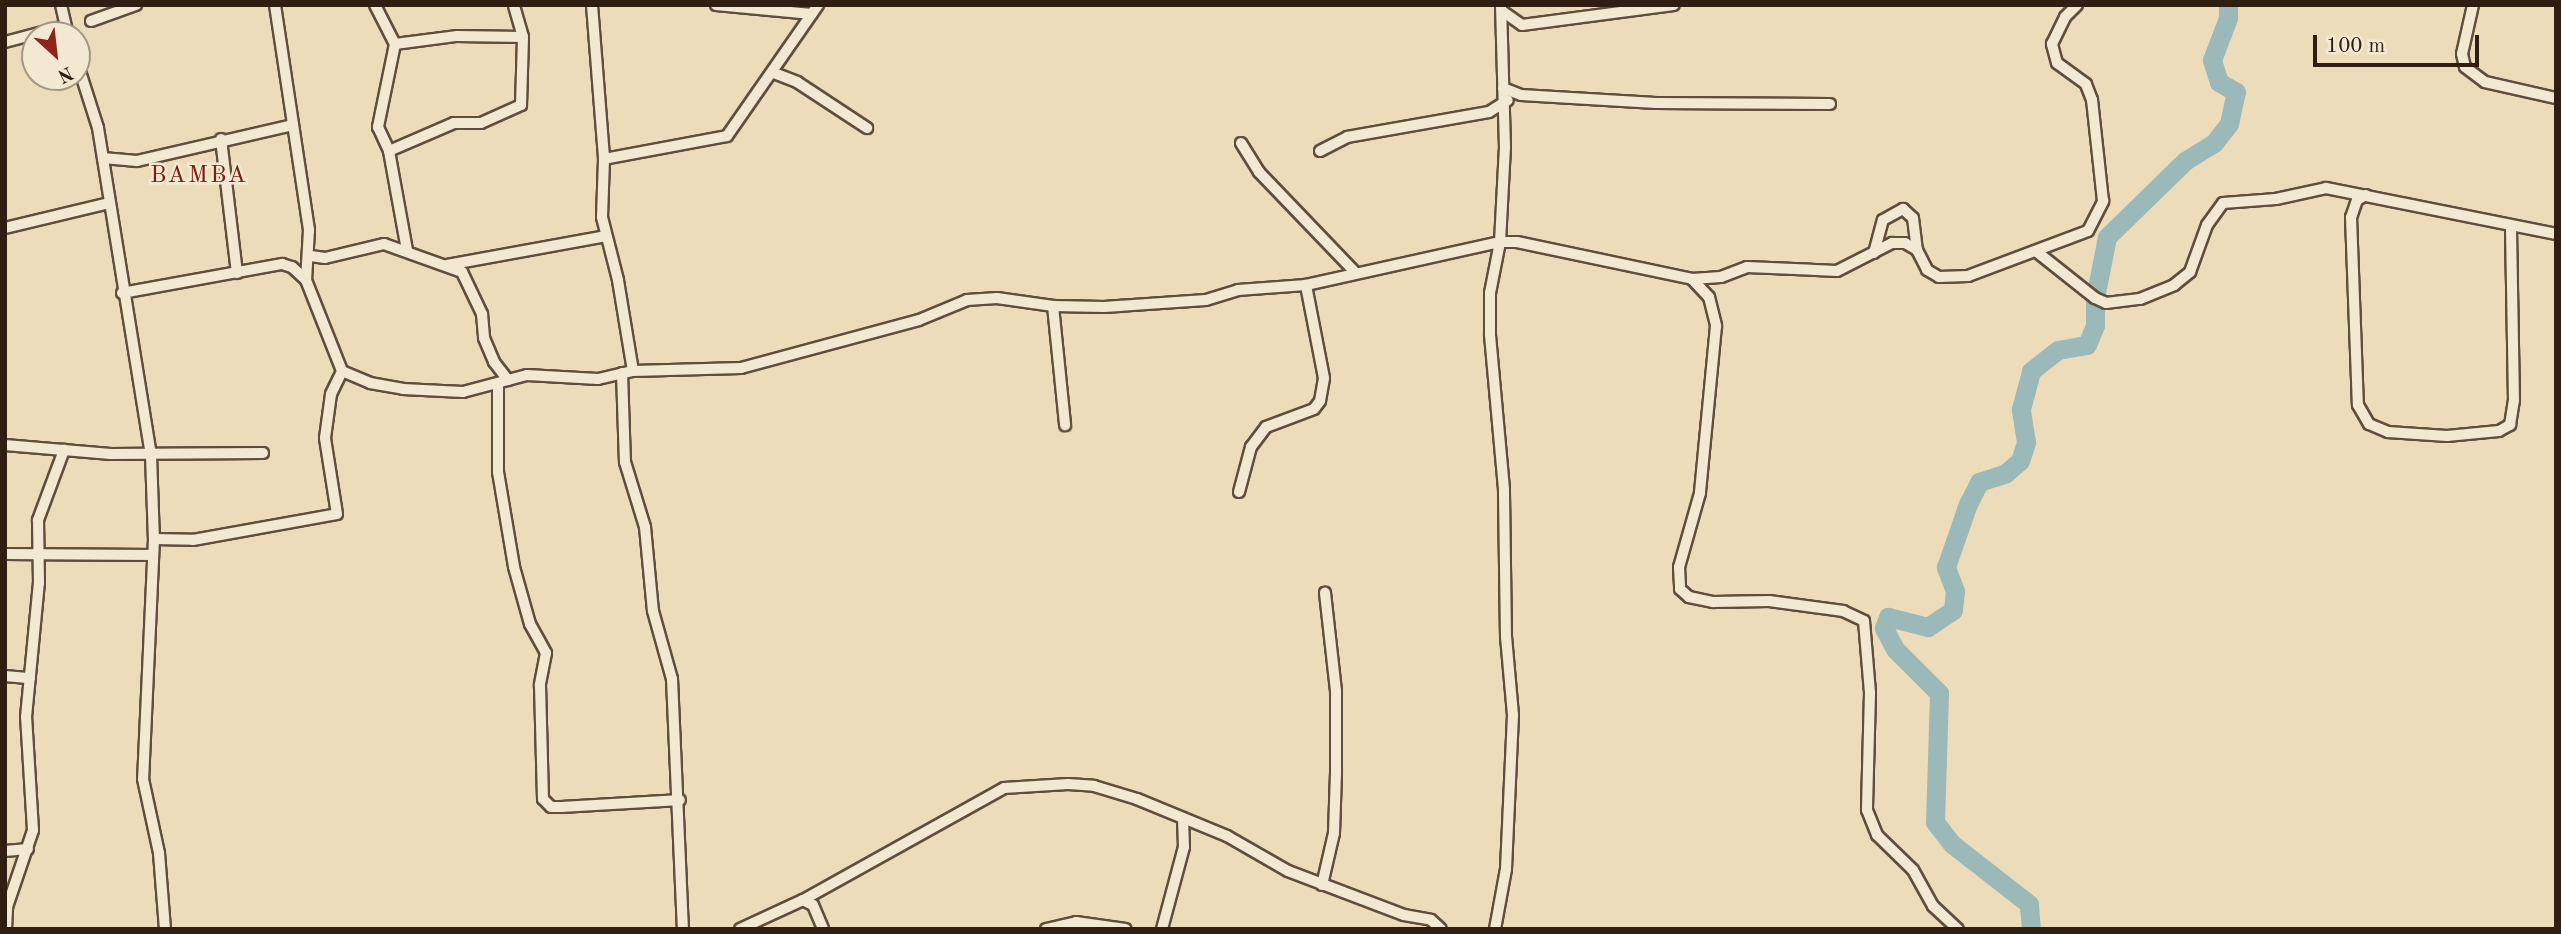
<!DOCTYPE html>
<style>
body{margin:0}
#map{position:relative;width:2561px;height:934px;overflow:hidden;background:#ecdcba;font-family:"Old Standard TT",serif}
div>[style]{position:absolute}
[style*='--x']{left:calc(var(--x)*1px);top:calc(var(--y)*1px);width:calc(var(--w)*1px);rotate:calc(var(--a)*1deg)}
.river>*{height:19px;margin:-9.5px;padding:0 9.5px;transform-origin:9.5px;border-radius:9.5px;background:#9cb9b9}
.roads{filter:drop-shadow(2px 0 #5f4e3d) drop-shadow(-2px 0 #5f4e3d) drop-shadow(0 2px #5f4e3d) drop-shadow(0 -2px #5f4e3d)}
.street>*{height:10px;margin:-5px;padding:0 5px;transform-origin:5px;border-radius:5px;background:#f3e8d2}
span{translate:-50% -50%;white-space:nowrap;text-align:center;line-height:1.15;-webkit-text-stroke:5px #f3e8d2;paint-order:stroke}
.quarter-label{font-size:24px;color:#7a1f14;letter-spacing:2px}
.frame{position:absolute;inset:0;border:7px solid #301e13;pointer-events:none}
.north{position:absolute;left:21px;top:21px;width:70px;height:70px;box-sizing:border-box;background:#f3e8d2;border:2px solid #a59786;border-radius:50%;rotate:153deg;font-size:19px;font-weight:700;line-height:28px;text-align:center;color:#301e13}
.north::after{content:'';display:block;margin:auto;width:24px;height:32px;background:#8f2418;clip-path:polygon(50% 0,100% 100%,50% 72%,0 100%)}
.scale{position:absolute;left:2313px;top:35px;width:166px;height:32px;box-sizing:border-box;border:4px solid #301e13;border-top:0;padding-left:9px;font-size:21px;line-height:24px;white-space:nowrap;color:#301e13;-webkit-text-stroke:5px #f3e8d2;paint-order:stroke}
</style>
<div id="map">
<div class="river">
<div style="--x:2031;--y:929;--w:25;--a:-95"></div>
<div style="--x:2029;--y:904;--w:98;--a:-142.1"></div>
<div style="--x:1952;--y:844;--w:28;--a:-128"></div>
<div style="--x:1935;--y:822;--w:129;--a:-88.2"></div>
<div style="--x:1939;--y:693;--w:62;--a:-135"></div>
<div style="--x:1895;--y:649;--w:24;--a:-118"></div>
<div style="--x:1884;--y:628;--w:12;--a:-70"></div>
<div style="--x:1888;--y:617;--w:41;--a:14"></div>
<div style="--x:1928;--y:627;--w:30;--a:-34"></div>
<div style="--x:1953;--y:610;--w:19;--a:-84"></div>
<div style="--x:1955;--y:591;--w:26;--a:-111"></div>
<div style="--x:1946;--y:567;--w:67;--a:-70.8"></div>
<div style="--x:1968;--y:504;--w:25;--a:-63"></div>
<div style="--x:1979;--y:482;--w:28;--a:-18"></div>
<div style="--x:2006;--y:473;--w:18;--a:-41"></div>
<div style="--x:2020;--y:461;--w:20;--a:-72"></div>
<div style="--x:2026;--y:442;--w:33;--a:-99"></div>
<div style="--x:2021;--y:409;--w:39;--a:-75"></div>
<div style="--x:2031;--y:371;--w:34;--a:-38"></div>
<div style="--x:2058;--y:350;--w:29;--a:-10"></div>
<div style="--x:2087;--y:345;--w:22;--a:-68"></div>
<div style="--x:2095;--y:325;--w:27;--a:-90"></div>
<div style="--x:2095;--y:298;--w:62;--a:-78.9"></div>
<div style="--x:2107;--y:237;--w:109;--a:-44.3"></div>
<div style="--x:2185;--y:161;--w:34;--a:-32"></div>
<div style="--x:2214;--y:143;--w:24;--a:-52"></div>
<div style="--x:2229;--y:124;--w:33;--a:-78"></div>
<div style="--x:2236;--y:92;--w:20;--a:-150"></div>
<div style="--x:2219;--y:82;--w:23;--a:-108"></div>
<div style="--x:2212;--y:60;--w:45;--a:-69.1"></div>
<div style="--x:2228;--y:18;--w:13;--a:-90"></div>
</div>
<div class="roads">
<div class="street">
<div style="--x:61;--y:5;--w:31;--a:77"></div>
<div style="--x:275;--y:5;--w:228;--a:81.4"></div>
<div style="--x:309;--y:230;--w:50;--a:93.4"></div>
<div style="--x:375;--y:5;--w:44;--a:62.9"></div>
<div style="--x:395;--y:44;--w:85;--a:101.6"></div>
<div style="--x:378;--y:127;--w:26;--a:65"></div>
<div style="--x:389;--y:151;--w:101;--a:79.7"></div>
<div style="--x:592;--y:5;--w:154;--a:85.5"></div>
<div style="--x:716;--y:5;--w:96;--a:5.4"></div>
<div style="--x:2473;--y:5;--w:50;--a:102.7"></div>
<div style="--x:2462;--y:54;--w:13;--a:77"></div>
<div style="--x:2465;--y:67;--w:25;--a:37"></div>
<div style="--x:2485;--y:82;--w:73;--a:12.7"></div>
<div style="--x:1502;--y:11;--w:24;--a:35"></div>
<div style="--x:1522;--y:25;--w:153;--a:-7.5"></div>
<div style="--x:91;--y:21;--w:48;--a:-19.6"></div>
<div style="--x:5;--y:42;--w:62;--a:-14.9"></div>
<div style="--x:395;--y:44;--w:63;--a:-7.4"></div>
<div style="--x:457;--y:36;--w:66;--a:0.9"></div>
<div style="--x:77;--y:62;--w:69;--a:72.3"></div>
<div style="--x:98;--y:128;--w:331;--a:80.8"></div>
<div style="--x:151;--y:455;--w:84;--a:88"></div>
<div style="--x:154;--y:539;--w:240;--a:92.6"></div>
<div style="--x:143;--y:779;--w:76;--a:77.8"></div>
<div style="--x:159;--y:853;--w:76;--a:85.5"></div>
<div style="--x:774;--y:73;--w:25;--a:21"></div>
<div style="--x:797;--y:82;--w:84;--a:33.3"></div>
<div style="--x:1503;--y:88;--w:19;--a:21"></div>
<div style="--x:1521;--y:95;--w:135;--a:3.4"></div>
<div style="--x:1656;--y:103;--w:174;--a:0.3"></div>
<div style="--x:221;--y:139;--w:135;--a:83.2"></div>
<div style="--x:1241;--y:143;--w:34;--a:58"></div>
<div style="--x:1259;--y:172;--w:137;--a:46.2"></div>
<div style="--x:389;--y:151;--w:71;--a:-23.3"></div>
<div style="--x:454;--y:123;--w:27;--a:0"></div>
<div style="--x:481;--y:123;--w:44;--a:-24.2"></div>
<div style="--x:521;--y:105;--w:68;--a:-88.3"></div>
<div style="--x:523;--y:37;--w:33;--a:-106"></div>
<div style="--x:1320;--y:151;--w:30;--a:-27"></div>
<div style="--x:1347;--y:137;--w:144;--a:-10"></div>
<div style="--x:1489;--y:112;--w:22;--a:-32"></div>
<div style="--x:103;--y:158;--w:34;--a:5"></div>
<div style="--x:137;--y:161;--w:160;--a:-13"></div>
<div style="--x:2366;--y:195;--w:10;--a:151"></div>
<div style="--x:2357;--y:200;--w:18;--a:109"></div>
<div style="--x:2351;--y:217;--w:188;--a:87.9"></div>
<div style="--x:2358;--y:405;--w:22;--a:60"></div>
<div style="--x:2369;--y:424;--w:21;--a:23"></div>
<div style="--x:2388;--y:432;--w:59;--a:3.9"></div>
<div style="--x:2447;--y:436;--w:52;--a:-5.5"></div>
<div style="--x:2499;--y:431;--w:13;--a:-29"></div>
<div style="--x:2510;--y:425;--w:24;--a:-81"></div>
<div style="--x:2514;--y:401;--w:175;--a:-91"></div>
<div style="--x:5;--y:228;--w:107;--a:-13.5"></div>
<div style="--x:2037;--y:252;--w:74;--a:38.4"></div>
<div style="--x:2095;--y:298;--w:12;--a:24"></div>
<div style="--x:2106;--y:303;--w:34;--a:-7"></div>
<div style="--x:2140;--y:299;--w:37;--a:-22"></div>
<div style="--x:2174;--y:285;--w:21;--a:-39"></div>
<div style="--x:2190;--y:272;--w:50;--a:-70.1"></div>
<div style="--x:2207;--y:225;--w:27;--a:-54"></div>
<div style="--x:2223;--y:203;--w:53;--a:-4.3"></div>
<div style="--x:2276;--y:199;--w:51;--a:-12.4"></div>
<div style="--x:2326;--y:188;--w:235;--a:11.3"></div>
<div style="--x:1874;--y:253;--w:34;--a:-75"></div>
<div style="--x:1883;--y:220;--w:23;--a:-29"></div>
<div style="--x:1903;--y:209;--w:13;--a:42"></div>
<div style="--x:1913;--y:218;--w:32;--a:83"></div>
<div style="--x:311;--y:256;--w:14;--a:8"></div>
<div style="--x:325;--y:258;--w:61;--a:-13.3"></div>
<div style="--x:384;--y:244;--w:83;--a:19.7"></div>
<div style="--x:462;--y:272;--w:47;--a:64.5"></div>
<div style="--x:482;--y:314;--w:24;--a:85"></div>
<div style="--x:484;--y:338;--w:26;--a:67"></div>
<div style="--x:494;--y:362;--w:23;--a:52"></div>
<div style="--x:447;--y:265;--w:162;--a:-10.3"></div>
<div style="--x:1692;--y:279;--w:25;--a:47"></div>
<div style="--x:1709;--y:297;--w:30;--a:76"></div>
<div style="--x:1716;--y:326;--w:168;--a:95.5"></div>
<div style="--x:1700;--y:493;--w:77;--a:105.8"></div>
<div style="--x:1679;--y:567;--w:22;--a:87"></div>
<div style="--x:1680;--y:589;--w:12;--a:42"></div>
<div style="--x:1689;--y:597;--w:25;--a:12"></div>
<div style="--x:1713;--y:602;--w:56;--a:-1"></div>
<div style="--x:1769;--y:601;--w:75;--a:7.7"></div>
<div style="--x:1843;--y:611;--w:23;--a:25"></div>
<div style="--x:1864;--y:621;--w:72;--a:85.2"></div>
<div style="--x:1870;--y:693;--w:117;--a:91.5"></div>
<div style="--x:1867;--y:810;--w:27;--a:68"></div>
<div style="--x:1877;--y:835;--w:50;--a:44.2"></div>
<div style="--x:1913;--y:870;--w:41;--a:60.9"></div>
<div style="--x:1933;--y:906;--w:34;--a:43"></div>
<div style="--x:122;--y:293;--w:163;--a:-10.3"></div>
<div style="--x:282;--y:264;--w:10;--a:17"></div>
<div style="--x:292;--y:267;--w:19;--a:43"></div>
<div style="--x:306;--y:280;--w:98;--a:68.4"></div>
<div style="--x:342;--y:371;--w:30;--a:23"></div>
<div style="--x:370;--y:383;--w:34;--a:10"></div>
<div style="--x:403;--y:389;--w:60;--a:2.9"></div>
<div style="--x:463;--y:392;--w:66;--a:-14.9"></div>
<div style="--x:527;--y:375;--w:71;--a:3.2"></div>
<div style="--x:598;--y:379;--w:36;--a:-13"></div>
<div style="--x:633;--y:371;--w:108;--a:-1.6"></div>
<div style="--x:741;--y:368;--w:184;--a:-15.1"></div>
<div style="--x:919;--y:320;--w:52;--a:-22.6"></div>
<div style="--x:967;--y:300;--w:30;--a:-4"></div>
<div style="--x:997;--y:298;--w:57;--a:8.1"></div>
<div style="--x:1053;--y:306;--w:51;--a:1.1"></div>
<div style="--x:1104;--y:307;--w:102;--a:-3.9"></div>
<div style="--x:1206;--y:300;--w:34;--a:-17"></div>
<div style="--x:1238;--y:290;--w:68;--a:-4.2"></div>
<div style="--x:1306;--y:285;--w:199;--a:-12.5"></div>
<div style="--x:1500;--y:242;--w:17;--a:0"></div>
<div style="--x:1517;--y:242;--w:179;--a:11.9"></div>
<div style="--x:1692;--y:279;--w:29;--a:-4"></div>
<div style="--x:1721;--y:277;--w:28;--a:-21"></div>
<div style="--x:1747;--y:267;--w:90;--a:2.5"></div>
<div style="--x:1837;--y:271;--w:62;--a:-27"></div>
<div style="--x:1892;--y:243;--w:13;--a:0"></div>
<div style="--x:1905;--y:243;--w:14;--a:30"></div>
<div style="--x:1917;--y:250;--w:22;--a:63"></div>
<div style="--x:1927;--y:270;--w:14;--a:30"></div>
<div style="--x:1939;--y:277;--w:29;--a:-2"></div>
<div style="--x:1968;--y:276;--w:128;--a:-20.6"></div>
<div style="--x:2088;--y:231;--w:34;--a:-63"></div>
<div style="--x:2103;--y:201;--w:102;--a:-96.2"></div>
<div style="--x:2092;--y:100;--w:17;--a:-111"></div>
<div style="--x:2086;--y:84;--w:36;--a:-144"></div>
<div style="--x:2057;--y:63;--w:20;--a:-105"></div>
<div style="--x:2052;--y:44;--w:30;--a:-64"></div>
<div style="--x:2065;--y:17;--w:17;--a:-45"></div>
<div style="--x:1053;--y:306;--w:120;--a:84.2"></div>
<div style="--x:633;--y:371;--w:92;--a:-99.4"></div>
<div style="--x:618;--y:280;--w:65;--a:-104.3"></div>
<div style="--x:602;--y:217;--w:58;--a:-88"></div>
<div style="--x:604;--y:159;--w:125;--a:-10.6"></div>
<div style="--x:727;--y:136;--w:160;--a:-55.2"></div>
<div style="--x:622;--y:373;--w:89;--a:88.1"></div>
<div style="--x:625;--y:462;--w:68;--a:72.9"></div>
<div style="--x:645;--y:527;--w:84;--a:84.6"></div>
<div style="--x:653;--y:611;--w:71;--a:74.4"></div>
<div style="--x:672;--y:679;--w:250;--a:87.5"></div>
<div style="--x:498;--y:385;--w:87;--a:90"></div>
<div style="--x:498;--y:472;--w:96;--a:80.4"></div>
<div style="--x:514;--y:567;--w:59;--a:74.3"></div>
<div style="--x:530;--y:624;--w:33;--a:61"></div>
<div style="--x:546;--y:653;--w:33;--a:101"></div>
<div style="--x:540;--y:685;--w:114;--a:88.5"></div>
<div style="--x:543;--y:799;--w:11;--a:45"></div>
<div style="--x:551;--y:807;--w:11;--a:0"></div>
<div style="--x:562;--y:807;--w:118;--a:-3.4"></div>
<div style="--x:5;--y:445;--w:106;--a:4.9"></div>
<div style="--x:111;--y:454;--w:152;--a:-0.4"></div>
<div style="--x:1239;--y:492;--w:47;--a:-75.1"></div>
<div style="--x:1251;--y:447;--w:25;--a:-53"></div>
<div style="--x:1266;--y:427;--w:51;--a:-20.6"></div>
<div style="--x:1314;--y:409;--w:10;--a:-53"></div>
<div style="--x:1320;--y:401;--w:23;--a:-80"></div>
<div style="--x:1324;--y:378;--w:95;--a:-101"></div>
<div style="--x:154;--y:539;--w:39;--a:1"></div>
<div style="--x:193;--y:540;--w:146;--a:-10.2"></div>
<div style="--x:337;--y:514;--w:77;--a:-99"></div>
<div style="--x:325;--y:438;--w:44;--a:-82.2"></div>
<div style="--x:331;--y:394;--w:25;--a:-64"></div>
<div style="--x:5;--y:554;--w:148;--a:0.4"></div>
<div style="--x:5;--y:676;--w:25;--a:5"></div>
<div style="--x:5;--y:851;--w:23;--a:-5"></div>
<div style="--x:1322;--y:885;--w:53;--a:-77"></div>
<div style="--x:1334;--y:833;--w:60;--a:-88.1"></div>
<div style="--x:1336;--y:773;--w:82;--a:-90"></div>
<div style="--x:1336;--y:691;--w:99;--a:-96.4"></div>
<div style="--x:803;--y:900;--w:11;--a:27"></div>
<div style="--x:813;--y:905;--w:26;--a:67"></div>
<div style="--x:6;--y:929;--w:22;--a:-87"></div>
<div style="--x:7;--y:907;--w:81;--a:-71.3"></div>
<div style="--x:33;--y:830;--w:113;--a:-93.5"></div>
<div style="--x:26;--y:717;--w:135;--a:-84.5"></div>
<div style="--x:39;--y:583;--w:63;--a:-90.9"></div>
<div style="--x:38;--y:520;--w:75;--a:-69.6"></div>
<div style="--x:740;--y:929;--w:69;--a:-24.7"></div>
<div style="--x:803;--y:900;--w:230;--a:-29.1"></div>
<div style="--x:1004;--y:788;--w:64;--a:-3.6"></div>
<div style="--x:1068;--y:784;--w:26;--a:4"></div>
<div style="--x:1094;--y:786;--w:45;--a:16.8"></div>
<div style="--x:1137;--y:799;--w:97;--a:22.3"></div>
<div style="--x:1227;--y:836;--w:70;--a:29.8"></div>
<div style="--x:1288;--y:871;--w:124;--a:20.8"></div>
<div style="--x:1404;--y:915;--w:27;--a:10"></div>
<div style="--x:1431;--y:920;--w:13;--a:42"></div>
<div style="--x:1046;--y:929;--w:31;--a:-13"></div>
<div style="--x:1076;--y:922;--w:50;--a:8"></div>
<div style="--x:1162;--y:929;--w:85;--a:-75"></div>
<div style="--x:1184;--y:847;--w:29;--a:-92"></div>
<div style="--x:1495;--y:929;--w:61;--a:-79.6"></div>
<div style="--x:1506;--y:869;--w:154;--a:-87.4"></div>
<div style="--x:1513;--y:715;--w:78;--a:-95.1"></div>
<div style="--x:1506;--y:637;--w:148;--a:-90.8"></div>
<div style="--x:1504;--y:489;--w:156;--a:-95.2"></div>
<div style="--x:1490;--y:334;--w:41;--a:-90"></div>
<div style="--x:1490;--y:293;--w:52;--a:-78.9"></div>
<div style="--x:1500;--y:242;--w:94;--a:-87"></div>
<div style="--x:1505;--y:148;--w:143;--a:-91.6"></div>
</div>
</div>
<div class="quarter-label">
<span style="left:199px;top:177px">BAMBA</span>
</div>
<div class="frame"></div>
<div class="north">N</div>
<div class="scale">100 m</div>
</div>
